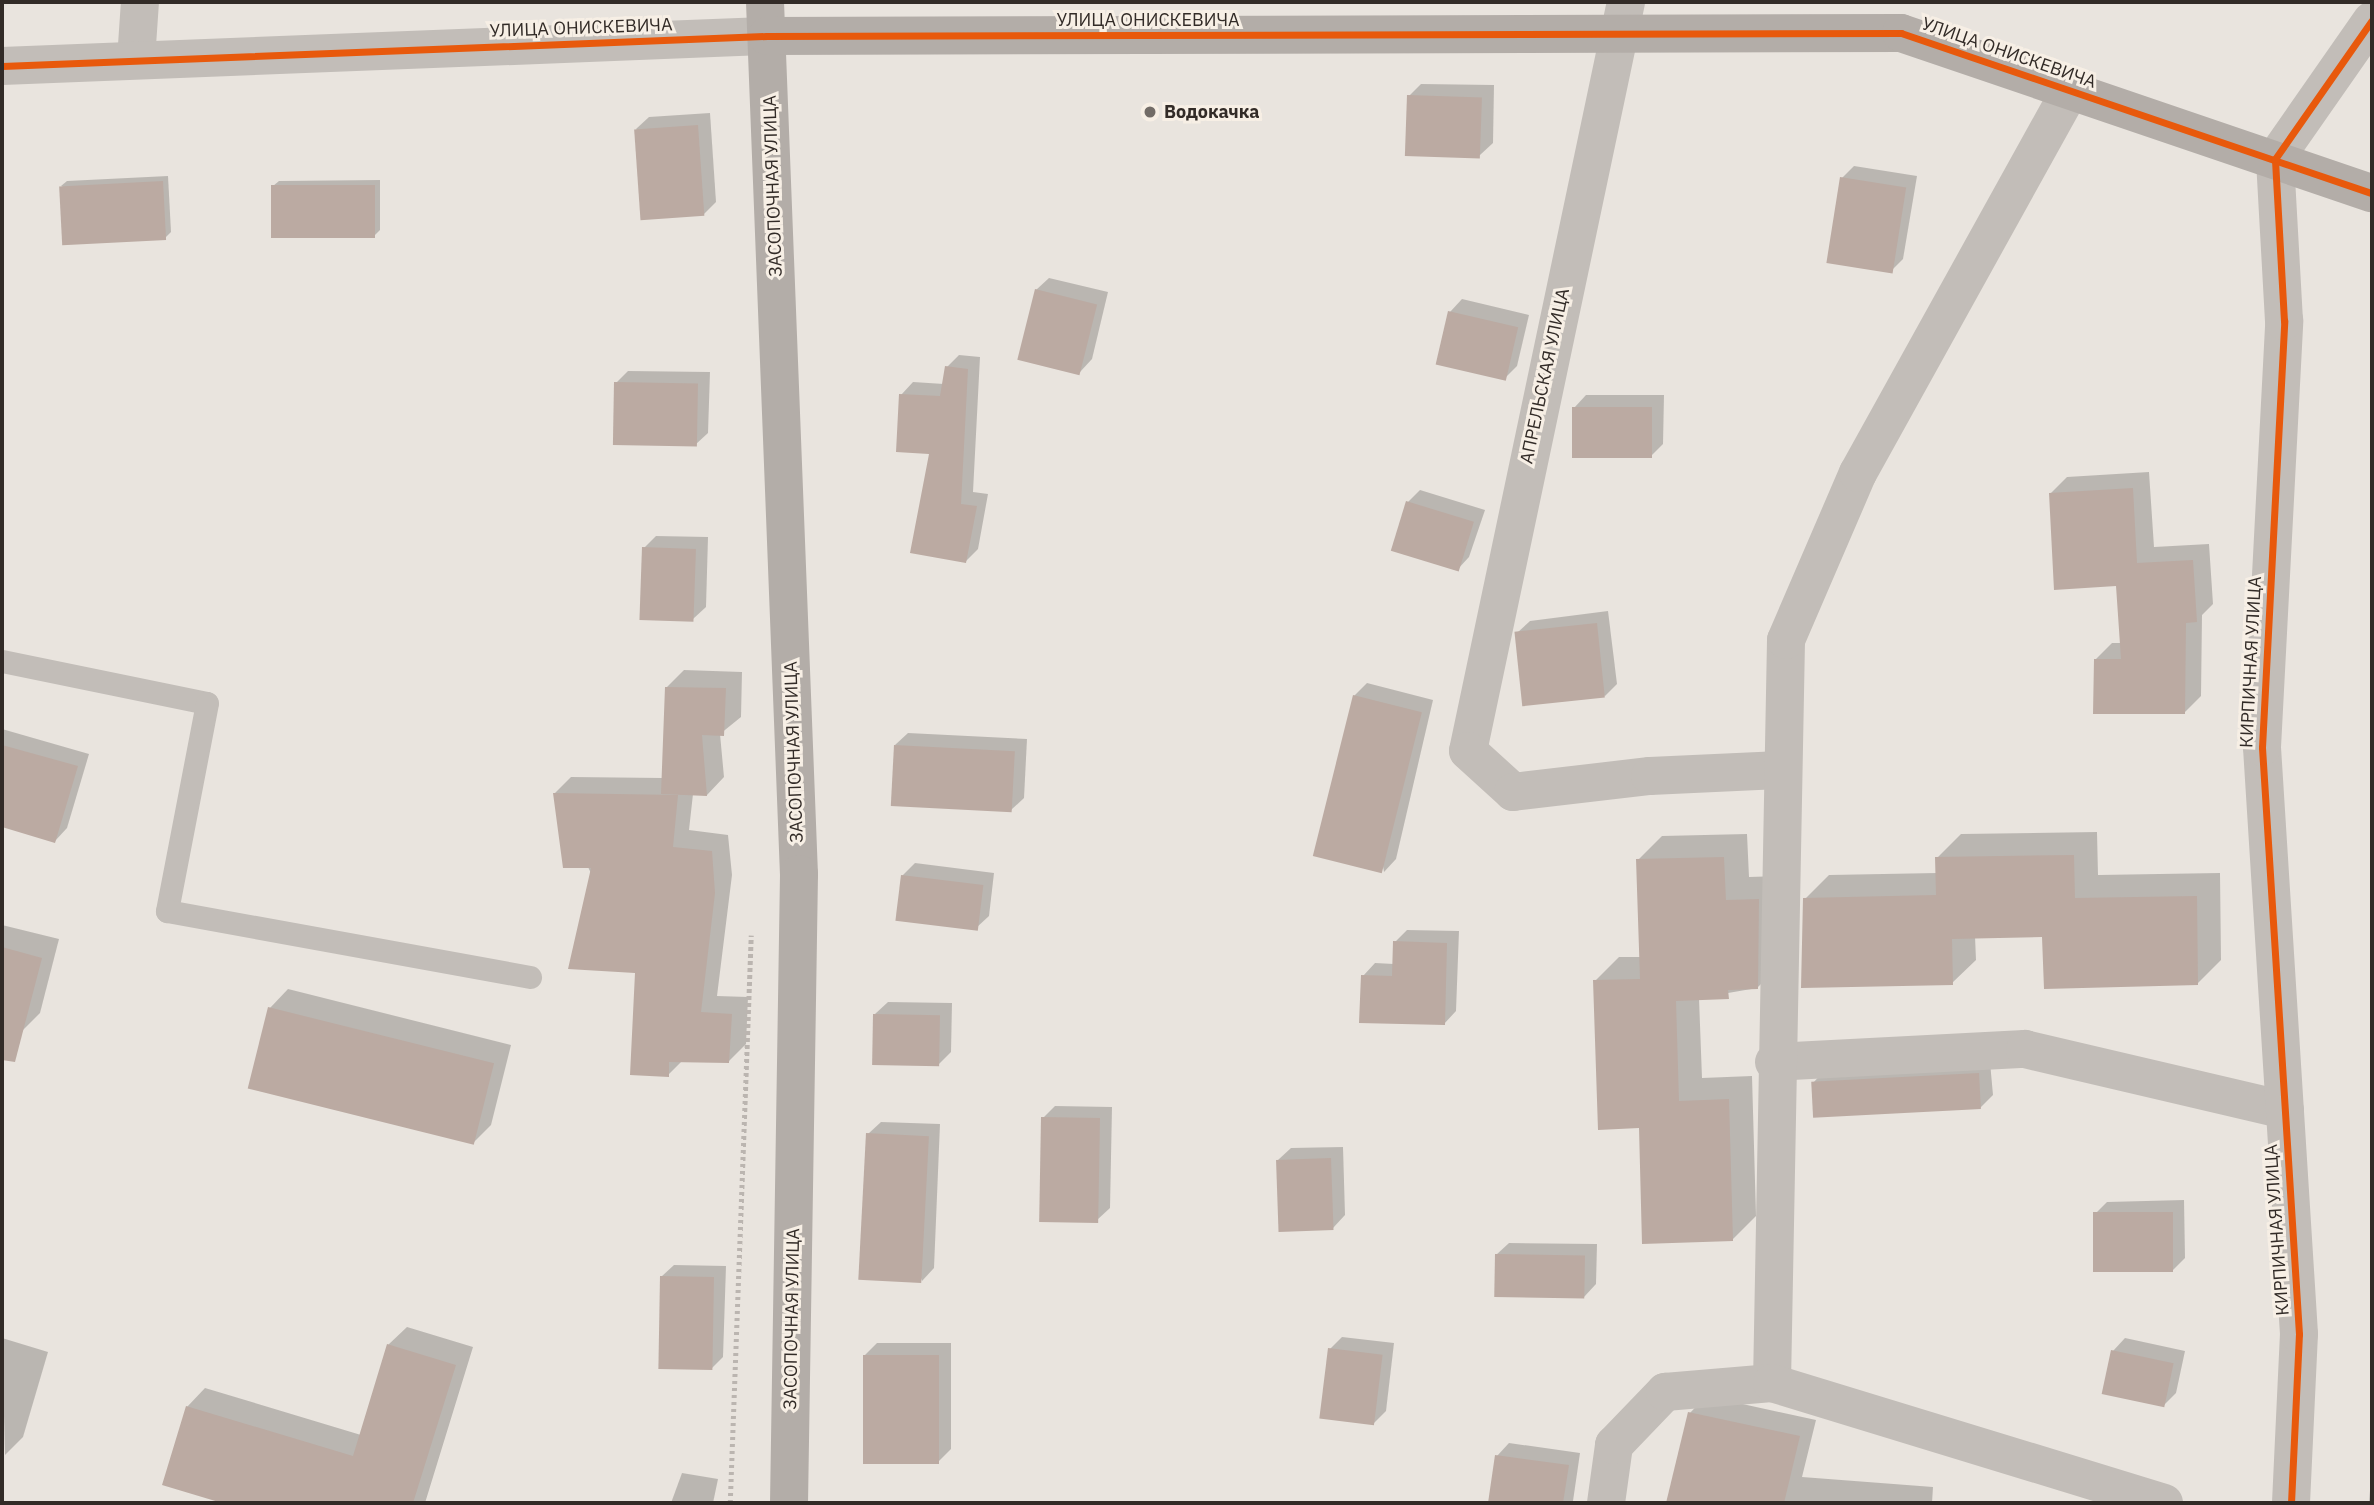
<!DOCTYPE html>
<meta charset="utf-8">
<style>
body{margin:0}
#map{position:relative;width:2374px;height:1505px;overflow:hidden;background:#e9e4de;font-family:"IBM Plex Sans",sans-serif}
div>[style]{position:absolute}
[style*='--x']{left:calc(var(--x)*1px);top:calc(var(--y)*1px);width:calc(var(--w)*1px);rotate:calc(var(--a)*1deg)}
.shadow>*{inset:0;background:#0003}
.building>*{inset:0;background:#bbaaa2;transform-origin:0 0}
.path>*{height:4.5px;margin-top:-2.25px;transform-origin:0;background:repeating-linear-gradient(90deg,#bbb5b0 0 3.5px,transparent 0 7px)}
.lane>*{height:23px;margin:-11.5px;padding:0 11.5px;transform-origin:11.5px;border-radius:11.5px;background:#c2bdb8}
.street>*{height:38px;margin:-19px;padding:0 19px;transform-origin:19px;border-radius:19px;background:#c2bdb8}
.secondary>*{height:38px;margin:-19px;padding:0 19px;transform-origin:19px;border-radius:19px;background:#b3ada8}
.cycleway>*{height:7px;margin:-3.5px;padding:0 3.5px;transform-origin:3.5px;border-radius:3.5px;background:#e8590c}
.dots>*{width:19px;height:19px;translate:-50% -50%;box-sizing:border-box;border:4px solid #f7efe5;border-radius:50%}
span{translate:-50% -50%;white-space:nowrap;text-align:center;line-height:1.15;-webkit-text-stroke:6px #f7efe5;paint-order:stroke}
.street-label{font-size:18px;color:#322b27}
.poi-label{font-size:18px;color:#322b27;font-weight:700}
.left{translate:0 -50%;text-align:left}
.frame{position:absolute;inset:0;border:4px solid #322b27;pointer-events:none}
</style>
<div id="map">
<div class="shadow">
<div style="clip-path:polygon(1421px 84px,1494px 85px,1493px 143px,1480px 155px,1409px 96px)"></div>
<div style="clip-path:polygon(710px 113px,716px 202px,703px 215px,636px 129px,649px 117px)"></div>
<div style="clip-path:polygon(1854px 166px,1917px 176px,1903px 259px,1891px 271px,1842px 178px)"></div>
<div style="clip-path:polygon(168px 176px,171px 232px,165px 238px,61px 186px,67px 181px)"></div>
<div style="clip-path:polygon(380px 180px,380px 230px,374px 236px,273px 186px,279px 181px)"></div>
<div style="clip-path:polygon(1049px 278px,1108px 292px,1092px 359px,1080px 372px,1036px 290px)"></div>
<div style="clip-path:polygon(1462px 299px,1529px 315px,1517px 366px,1504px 379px,1450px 312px)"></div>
<div style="clip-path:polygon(959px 355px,980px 357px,973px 492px,988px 494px,978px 549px,966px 561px,931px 452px,901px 395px,913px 382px,944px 384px,947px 367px)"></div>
<div style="clip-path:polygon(628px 371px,710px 372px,708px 433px,695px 445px,616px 383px)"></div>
<div style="clip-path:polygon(1586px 395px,1664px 395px,1663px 444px,1651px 456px,1574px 408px)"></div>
<div style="clip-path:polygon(2149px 472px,2154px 547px,2209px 544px,2213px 604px,2202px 615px,2201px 696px,2184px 713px,2095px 660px,2112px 643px,2121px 643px,2118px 584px,2050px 494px,2067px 477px)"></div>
<div style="clip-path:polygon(1420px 490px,1485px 510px,1469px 557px,1457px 570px,1408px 502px)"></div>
<div style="clip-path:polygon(656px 536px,708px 537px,706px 607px,693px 619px,644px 548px)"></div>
<div style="clip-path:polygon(1608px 611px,1617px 684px,1605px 696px,1517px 633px,1530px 621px)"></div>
<div style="clip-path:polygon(684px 670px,742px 672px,741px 717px,720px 734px,724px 777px,707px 795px,693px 794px,689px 830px,728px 835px,732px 875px,717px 996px,748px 997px,746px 1044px,729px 1061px,683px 1060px,668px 1075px,637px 972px,554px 794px,571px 777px,663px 778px,667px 687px)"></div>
<div style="clip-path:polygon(1367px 683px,1433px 700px,1396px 859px,1384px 872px,1354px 696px)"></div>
<div style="clip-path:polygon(2px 729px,89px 754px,67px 828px,55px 841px,2px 825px)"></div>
<div style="clip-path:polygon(908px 733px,1027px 739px,1024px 798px,1011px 810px,895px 745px)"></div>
<div style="clip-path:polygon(2097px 832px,2098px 875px,2220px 873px,2221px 960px,2197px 984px,2044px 935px,1975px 936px,1976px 960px,1952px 983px,1805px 899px,1829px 875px,1937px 873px,1937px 858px,1961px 834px)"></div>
<div style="clip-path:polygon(1747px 834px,1749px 877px,1782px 876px,1781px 964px,1757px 988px,1699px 998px,1702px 1078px,1752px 1076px,1756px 1216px,1732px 1240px,1640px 1127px,1595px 981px,1619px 957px,1641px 957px,1638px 860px,1662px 836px)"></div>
<div style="clip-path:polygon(915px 863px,994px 873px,989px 916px,976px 928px,902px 876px)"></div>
<div style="clip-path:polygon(2px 925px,59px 939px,40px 1013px,22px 1031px,2px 1026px)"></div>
<div style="clip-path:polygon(1407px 930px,1459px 931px,1456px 1011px,1444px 1024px,1363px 976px,1375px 963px,1394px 964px,1395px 942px)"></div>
<div style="clip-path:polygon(288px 989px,511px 1045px,491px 1125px,473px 1143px,270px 1008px)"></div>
<div style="clip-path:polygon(888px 1002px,952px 1003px,951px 1052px,939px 1064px,875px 1014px)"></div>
<div style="clip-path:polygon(1990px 1062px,1993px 1095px,1980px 1108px,1813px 1083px,1825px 1070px)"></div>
<div style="clip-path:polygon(1055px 1106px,1112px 1107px,1110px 1208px,1097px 1220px,1043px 1118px)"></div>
<div style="clip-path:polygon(881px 1122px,940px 1124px,934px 1268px,922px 1281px,868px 1134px)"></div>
<div style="clip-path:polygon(1343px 1147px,1345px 1215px,1333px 1228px,1278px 1160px,1291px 1148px)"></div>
<div style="clip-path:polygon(2184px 1200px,2185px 1258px,2173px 1270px,2095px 1214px,2107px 1202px)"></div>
<div style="clip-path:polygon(1509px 1243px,1597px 1244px,1596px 1284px,1584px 1297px,1496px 1255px)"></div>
<div style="clip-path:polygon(674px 1265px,726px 1266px,723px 1357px,711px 1369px,661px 1277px)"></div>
<div style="clip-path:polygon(407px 1327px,473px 1347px,425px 1503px,228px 1503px,164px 1484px,187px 1407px,205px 1388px,361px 1435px,388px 1345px)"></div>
<div style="clip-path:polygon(1342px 1337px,1394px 1343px,1386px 1411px,1373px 1424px,1330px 1349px)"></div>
<div style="clip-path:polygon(2px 1338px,48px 1352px,23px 1437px,5px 1455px)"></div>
<div style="clip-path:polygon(2125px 1338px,2185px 1351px,2176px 1393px,2163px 1406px,2113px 1351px)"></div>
<div style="clip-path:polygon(877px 1343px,951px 1343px,951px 1449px,939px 1461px,864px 1356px)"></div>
<div style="clip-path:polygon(1706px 1396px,1816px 1420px,1802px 1477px,1933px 1487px,1932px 1503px,1668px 1503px,1690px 1413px)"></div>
<div style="clip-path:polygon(1509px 1443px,1580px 1453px,1573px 1501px,1490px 1503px,1497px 1456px)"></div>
<div style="clip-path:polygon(2372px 1465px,2372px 1503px,2369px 1503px)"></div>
<div style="clip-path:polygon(682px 1473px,718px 1479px,713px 1503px,671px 1503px)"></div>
</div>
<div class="building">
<div style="left:1407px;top:95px;width:75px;height:61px;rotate:2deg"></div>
<div style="left:698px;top:125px;width:91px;height:64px;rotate:86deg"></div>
<div style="left:1840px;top:177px;width:67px;height:87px;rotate:9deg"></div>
<div style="left:163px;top:181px;width:59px;height:104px;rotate:87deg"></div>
<div style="left:375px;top:185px;width:53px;height:104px;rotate:90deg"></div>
<div style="left:1035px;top:289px;width:64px;height:73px;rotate:14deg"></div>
<div style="left:1448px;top:311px;width:72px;height:55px;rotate:13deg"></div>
<div style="clip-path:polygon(945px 366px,968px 369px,961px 504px,977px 506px,966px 563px,910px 553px,929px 454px,896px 452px,899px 394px,940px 396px)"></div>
<div style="left:614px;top:382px;width:84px;height:63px;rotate:1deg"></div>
<div style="left:1572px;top:407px;width:80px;height:51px"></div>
<div style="clip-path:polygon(2133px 488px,2137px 563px,2193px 560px,2197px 622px,2186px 623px,2185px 714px,2093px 714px,2094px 659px,2121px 659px,2116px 586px,2054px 590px,2049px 493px)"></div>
<div style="left:1406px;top:501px;width:71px;height:52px;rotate:17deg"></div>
<div style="left:642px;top:547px;width:54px;height:73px;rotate:2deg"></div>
<div style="left:1597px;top:623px;width:75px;height:83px;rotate:84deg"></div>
<div style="clip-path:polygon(665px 687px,726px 688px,724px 736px,702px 735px,707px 796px,661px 794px)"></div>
<div style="left:1353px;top:695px;width:71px;height:166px;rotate:14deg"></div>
<div style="clip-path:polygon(2px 745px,78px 766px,55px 843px,2px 827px)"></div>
<div style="left:894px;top:745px;width:121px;height:61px;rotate:3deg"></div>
<div style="clip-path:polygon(553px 793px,678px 795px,673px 847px,712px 851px,715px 893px,701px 1012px,732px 1014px,729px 1063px,669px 1062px,669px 1077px,630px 1075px,635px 973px,568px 969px,591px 868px,563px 868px)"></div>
<div style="clip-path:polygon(2074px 855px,2075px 898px,2197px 896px,2198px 985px,2044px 989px,2042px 937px,1952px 939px,1953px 985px,1801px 988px,1803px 898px,1936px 895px,1935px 857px)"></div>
<div style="clip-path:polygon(1724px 857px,1726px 900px,1759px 899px,1758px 989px,1728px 990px,1729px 999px,1676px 1001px,1679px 1101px,1729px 1099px,1733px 1241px,1642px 1244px,1639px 1128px,1598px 1130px,1593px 980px,1640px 979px,1636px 859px)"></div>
<div style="left:901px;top:875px;width:83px;height:46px;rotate:7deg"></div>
<div style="clip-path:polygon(1393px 941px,1447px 943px,1445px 1025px,1359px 1023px,1361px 975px,1392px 976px)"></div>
<div style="clip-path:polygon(2px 947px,42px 958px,15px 1062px,2px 1060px)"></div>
<div style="left:268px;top:1007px;width:233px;height:84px;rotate:14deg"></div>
<div style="left:873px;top:1014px;width:67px;height:51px;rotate:1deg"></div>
<div style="left:1979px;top:1073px;width:36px;height:168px;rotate:87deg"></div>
<div style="left:1041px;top:1117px;width:59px;height:105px;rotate:1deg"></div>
<div style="left:866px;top:1133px;width:63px;height:147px;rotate:3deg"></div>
<div style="left:1331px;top:1158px;width:72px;height:55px;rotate:88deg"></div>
<div style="left:2173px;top:1212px;width:60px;height:80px;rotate:90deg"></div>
<div style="left:1495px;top:1254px;width:90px;height:43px;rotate:1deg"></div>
<div style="left:660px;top:1276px;width:54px;height:93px;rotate:1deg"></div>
<div style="clip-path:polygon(387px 1344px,456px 1365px,413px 1503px,222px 1503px,162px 1485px,186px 1406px,353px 1456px)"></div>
<div style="left:1328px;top:1348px;width:55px;height:71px;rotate:7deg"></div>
<div style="left:2111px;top:1350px;width:64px;height:45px;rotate:12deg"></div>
<div style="left:863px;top:1355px;width:76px;height:109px"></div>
<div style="clip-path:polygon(1688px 1412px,1800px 1436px,1784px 1503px,1666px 1503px)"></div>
<div style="clip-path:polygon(1495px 1455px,1569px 1465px,1563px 1503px,1488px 1503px)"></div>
</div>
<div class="path">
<div style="--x:730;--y:1503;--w:568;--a:-87.88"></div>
</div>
<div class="lane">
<div style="--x:2;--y:661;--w:209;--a:11.6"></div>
<div style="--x:207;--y:703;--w:212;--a:100.9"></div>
<div style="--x:167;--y:911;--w:369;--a:10.3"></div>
</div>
<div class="street">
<div style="--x:1626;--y:2;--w:765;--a:101.91"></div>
<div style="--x:1468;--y:751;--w:61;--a:42.3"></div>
<div style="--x:1513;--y:792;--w:138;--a:-6.7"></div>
<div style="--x:1650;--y:776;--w:132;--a:-2.6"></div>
<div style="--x:136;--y:60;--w:58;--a:-86.1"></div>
<div style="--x:2;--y:66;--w:766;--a:-2.25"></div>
<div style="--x:1774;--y:1062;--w:251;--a:-3"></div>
<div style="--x:2025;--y:1049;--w:267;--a:13.2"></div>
<div style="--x:1772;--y:1383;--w:743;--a:-88.92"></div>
<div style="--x:1786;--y:640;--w:182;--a:-66.7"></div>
<div style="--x:1858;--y:473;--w:438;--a:-61"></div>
<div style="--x:1606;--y:1503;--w:59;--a:-82.1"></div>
<div style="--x:1614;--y:1445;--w:74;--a:-46.1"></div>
<div style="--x:1665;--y:1392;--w:107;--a:-4.8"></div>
<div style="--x:1772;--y:1383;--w:410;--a:17"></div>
<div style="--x:2291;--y:1503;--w:169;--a:-87.3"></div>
<div style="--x:2299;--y:1334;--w:588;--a:-93.61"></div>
<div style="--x:2262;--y:747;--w:427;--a:-87"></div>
<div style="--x:2284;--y:321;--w:162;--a:-93.2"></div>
<div style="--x:2275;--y:159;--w:169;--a:-55.1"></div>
</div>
<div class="secondary">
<div style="--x:765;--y:2;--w:873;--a:87.77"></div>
<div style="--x:799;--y:874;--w:629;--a:90.91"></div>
<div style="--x:767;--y:36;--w:1134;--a:-0.15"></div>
<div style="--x:1901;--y:33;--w:497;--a:18.8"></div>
</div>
<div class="cycleway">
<div style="--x:2;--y:66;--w:766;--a:-2.25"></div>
<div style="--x:767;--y:36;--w:1134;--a:-0.15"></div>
<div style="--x:1901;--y:33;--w:497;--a:18.8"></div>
<div style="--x:2291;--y:1503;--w:169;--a:-87.3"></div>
<div style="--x:2299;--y:1334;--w:588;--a:-93.61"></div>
<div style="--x:2262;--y:747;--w:427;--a:-87"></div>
<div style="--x:2284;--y:321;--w:162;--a:-93.2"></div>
<div style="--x:2275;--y:159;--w:169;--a:-55.1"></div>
</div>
<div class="dots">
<div style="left:1150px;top:112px;background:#726c67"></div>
</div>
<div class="street-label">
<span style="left:1148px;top:20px">УЛИЦА ОНИСКЕВИЧА</span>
<span style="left:581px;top:28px;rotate:-2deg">УЛИЦА ОНИСКЕВИЧА</span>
<span style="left:2009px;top:53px;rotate:19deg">УЛИЦА ОНИСКЕВИЧА</span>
<span style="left:773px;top:186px;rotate:-92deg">ЗАСОПОЧНАЯ УЛИЦА</span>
<span style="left:1545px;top:376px;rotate:-78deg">АПРЕЛЬСКАЯ УЛИЦА</span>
<span style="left:2251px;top:662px;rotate:-87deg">КИРПИЧНАЯ УЛИЦА</span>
<span style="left:794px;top:752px;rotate:-92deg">ЗАСОПОЧНАЯ УЛИЦА</span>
<span style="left:2277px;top:1230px;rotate:-94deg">КИРПИЧНАЯ УЛИЦА</span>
<span style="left:792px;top:1319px;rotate:-89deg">ЗАСОПОЧНАЯ УЛИЦА</span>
</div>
<div class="poi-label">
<span class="left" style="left:1164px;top:112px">Водокачка</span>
</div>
<div class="frame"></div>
</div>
